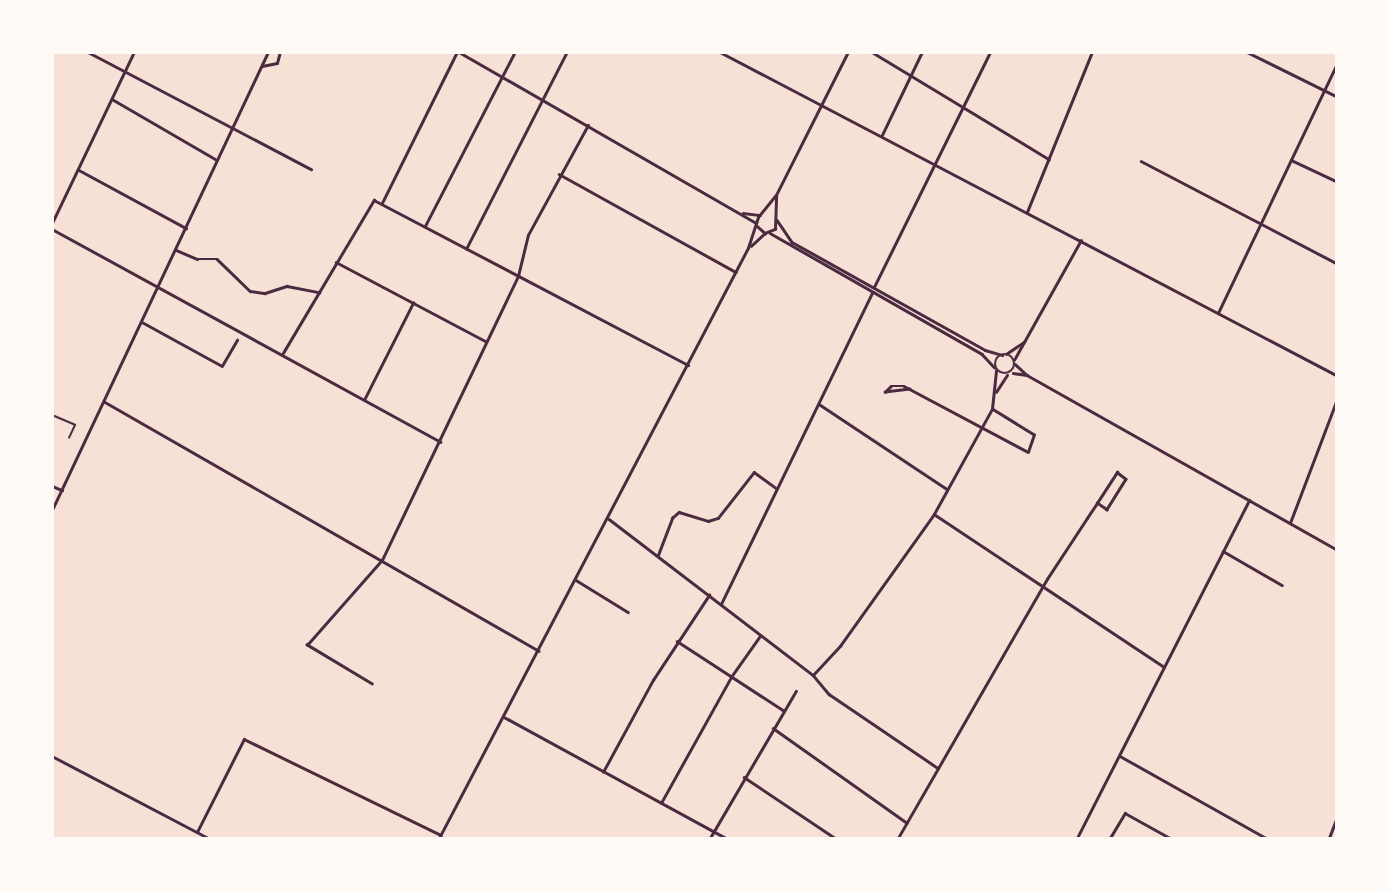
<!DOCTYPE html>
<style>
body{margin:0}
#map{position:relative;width:1389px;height:891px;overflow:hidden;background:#f7e1d7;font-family:Rubik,sans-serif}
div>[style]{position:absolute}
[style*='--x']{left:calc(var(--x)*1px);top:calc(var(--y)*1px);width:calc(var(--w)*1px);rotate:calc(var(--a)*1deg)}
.pedestrian>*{height:2px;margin:-1px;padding:0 1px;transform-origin:1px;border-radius:1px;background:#4a2c40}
.minor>*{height:2.5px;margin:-1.25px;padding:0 1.25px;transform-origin:1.25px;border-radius:1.25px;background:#4a2c40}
.minor>.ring{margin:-1.25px;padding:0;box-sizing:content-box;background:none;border:2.5px solid #4a2c40;border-radius:50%}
.tertiary>*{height:2.5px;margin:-1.25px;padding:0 1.25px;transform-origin:1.25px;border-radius:1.25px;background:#4a2c40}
span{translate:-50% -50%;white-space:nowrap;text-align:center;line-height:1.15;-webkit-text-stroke:7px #fffaf5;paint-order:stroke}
.frame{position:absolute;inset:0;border:54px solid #fffaf5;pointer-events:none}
</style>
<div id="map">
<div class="pedestrian">
<div style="--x:52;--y:415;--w:25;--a:23"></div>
<div style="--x:75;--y:425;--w:14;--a:115"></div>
</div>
<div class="minor">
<div style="--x:88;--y:52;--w:252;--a:27.7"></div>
<div style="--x:720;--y:52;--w:696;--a:27.67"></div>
<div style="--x:872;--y:52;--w:207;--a:31.2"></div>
<div style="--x:262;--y:66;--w:15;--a:-11"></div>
<div style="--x:277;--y:63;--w:11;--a:-75"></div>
<div style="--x:112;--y:99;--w:119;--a:30.2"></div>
<div style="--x:882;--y:135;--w:92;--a:-64.3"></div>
<div style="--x:1291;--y:160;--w:50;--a:25"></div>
<div style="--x:1141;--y:161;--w:220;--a:27.6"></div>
<div style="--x:79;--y:170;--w:122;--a:28.5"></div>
<div style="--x:559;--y:174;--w:202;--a:29"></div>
<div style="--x:382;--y:203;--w:169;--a:-63.6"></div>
<div style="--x:1027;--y:212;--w:173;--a:-67.9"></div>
<div style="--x:777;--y:220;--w:27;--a:56"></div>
<div style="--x:792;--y:242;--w:221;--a:29.2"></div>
<div style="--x:985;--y:350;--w:18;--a:16"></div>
<div style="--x:52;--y:223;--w:190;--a:-64.4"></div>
<div style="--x:425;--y:226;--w:196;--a:-62.7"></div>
<div style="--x:52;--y:229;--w:443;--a:28.7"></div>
<div style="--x:770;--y:233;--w:244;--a:29.7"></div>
<div style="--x:982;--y:354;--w:18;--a:47"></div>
<div style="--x:466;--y:249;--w:221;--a:-62.9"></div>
<div style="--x:176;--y:250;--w:23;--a:23"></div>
<div style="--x:197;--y:259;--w:20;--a:0"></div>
<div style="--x:217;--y:259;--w:46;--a:44.1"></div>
<div style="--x:250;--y:291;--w:15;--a:8"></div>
<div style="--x:265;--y:293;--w:23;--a:-18"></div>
<div style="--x:287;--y:286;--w:33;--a:11"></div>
<div style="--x:336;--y:262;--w:169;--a:27.9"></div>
<div style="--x:874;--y:287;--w:262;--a:-63.7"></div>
<div style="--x:1218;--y:313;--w:274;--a:-64.5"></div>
<div style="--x:142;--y:322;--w:91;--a:28.8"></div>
<div style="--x:222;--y:366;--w:30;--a:-60"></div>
<div style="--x:283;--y:353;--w:178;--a:-59.3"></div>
<div style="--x:374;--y:200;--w:355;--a:27.7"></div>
<div class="ring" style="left:995px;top:354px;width:17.5px;height:17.5px"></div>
<div style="--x:1006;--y:354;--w:22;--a:-34"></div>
<div style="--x:1014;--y:360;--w:137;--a:-60.8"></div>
<div style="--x:1015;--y:364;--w:16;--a:43"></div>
<div style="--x:1027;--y:375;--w:355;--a:29.4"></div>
<div style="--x:1013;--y:373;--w:14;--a:8"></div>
<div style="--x:910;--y:389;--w:25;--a:173"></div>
<div style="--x:885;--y:392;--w:8;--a:-45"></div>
<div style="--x:891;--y:386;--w:13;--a:0"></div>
<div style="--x:904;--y:386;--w:140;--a:28"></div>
<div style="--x:1028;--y:452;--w:18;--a:-71"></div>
<div style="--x:1034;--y:435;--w:49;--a:-148.2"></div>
<div style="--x:996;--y:392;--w:20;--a:-57"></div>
<div style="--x:364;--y:400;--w:109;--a:-63.2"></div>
<div style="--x:105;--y:402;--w:500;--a:29.84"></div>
<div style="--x:819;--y:404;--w:154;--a:33.6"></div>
<div style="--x:52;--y:486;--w:11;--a:22"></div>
<div style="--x:52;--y:510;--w:506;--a:-64.75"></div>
<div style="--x:934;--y:514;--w:276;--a:33.6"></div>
<div style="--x:609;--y:519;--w:257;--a:37.4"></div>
<div style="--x:813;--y:675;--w:25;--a:50"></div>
<div style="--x:829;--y:694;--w:132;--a:34.2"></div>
<div style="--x:1290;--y:523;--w:129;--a:-69.2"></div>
<div style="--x:1223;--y:551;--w:68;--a:30"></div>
<div style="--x:658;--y:555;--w:40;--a:-69"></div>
<div style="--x:672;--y:518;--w:9;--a:-41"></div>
<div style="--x:679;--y:512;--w:30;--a:17"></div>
<div style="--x:708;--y:521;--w:10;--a:-17"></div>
<div style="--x:718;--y:518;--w:58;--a:-52"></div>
<div style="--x:754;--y:472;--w:27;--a:36"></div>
<div style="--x:576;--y:580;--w:61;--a:31.6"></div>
<div style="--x:721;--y:604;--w:346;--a:-64.1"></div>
<div style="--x:677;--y:641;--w:126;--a:33.1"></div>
<div style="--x:813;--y:675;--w:40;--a:-47"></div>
<div style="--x:840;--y:646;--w:162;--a:-54.5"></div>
<div style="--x:934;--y:514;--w:120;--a:-61.1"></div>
<div style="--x:992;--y:409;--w:39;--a:-84"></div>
<div style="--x:372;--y:684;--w:76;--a:-149"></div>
<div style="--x:307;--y:645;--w:113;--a:-48.6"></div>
<div style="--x:382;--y:560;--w:315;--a:-64.4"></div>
<div style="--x:518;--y:276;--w:42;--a:-76.3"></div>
<div style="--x:528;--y:235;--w:125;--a:-61.4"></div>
<div style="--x:504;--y:717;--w:253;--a:28.6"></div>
<div style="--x:773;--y:728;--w:164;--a:35.3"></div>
<div style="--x:1120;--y:756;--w:167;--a:29.3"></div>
<div style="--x:603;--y:772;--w:105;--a:-61.5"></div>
<div style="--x:653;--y:680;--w:102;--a:-56.6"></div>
<div style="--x:744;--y:777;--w:110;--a:33.8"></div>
<div style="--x:661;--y:803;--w:144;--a:-60.9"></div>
<div style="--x:731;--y:677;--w:50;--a:-54.7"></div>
<div style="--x:197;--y:832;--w:104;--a:-63.2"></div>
<div style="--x:244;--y:739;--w:219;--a:26"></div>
<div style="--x:710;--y:838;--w:170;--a:-59.7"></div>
<div style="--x:898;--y:838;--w:291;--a:-60.1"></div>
<div style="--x:1043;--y:586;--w:8;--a:-60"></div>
<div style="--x:1047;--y:579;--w:73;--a:-56.7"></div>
<div style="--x:1087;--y:518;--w:18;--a:-56"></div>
<div style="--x:1097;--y:503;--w:37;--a:-57"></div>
<div style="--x:1117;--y:472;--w:11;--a:38"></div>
<div style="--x:1126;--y:479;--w:36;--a:122"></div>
<div style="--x:1107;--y:510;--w:12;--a:-145"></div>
<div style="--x:1077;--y:838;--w:379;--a:-63"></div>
<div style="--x:1110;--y:838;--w:29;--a:-59"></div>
<div style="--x:1125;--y:813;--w:51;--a:29.1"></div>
<div style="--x:1329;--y:838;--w:19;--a:-69"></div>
</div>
<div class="tertiary">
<div style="--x:459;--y:52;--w:343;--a:29.9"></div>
<div style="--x:1247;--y:52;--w:99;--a:26.3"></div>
<div style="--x:743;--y:213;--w:17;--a:7"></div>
<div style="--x:757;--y:226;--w:11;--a:41"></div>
<div style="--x:765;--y:233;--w:11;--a:-22"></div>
<div style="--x:775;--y:229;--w:33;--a:-88"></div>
<div style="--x:751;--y:246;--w:18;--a:-43"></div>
<div style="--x:52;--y:756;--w:176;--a:27.7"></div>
<div style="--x:439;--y:838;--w:666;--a:-62.36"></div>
<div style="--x:748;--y:248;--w:33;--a:-72"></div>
<div style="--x:758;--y:217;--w:28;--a:-51"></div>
<div style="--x:776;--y:195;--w:160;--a:-63.3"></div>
</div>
<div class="frame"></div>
</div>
